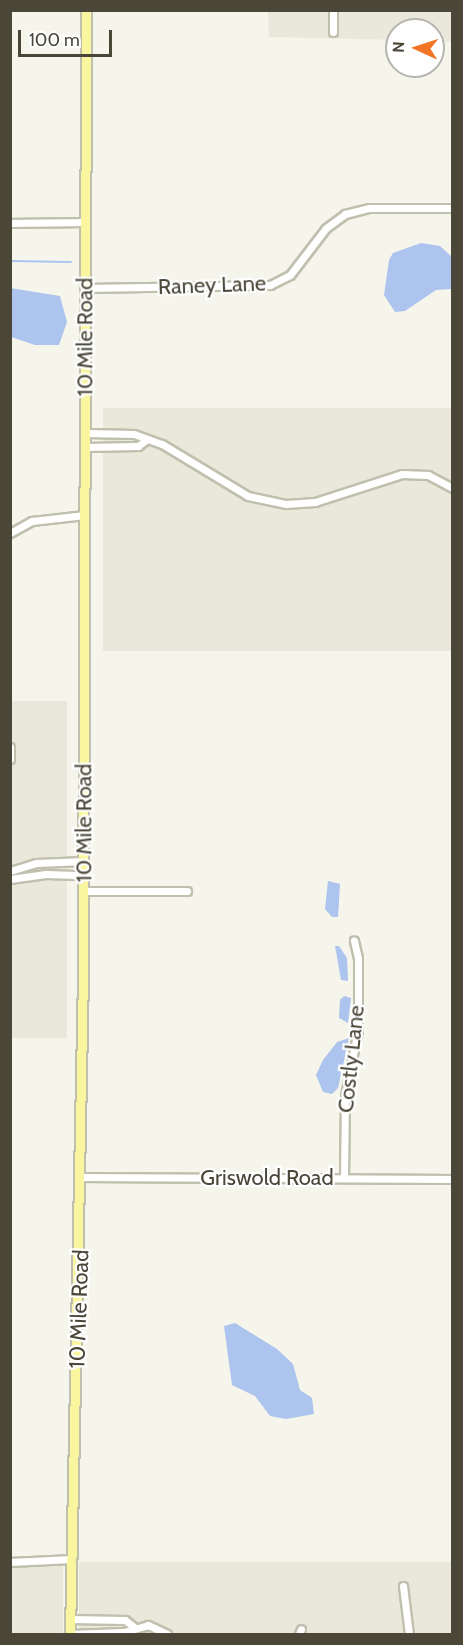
<!DOCTYPE html>
<style>
body{margin:0}
#map{position:relative;width:463px;height:1645px;overflow:hidden;background:#f5f5ec;font-family:Cabin,sans-serif}
div>[style]{position:absolute}
[style*='--x']{left:calc(var(--x)*1px);top:calc(var(--y)*1px);width:calc(var(--w)*1px);rotate:calc(var(--a)*1deg)}
.residential>*{inset:0;background:#e9e8da;transform-origin:0 0}
.water>*{inset:0;background:#acc4ee}
.stream>*{height:2px;margin:-1px;padding:0 1px;transform-origin:1px;border-radius:1px;background:#acc4ee}
.roads{filter:drop-shadow(2px 0 #c1bfae) drop-shadow(-2px 0 #c1bfae) drop-shadow(0 2px #c1bfae) drop-shadow(0 -2px #c1bfae)}
.minor>*{height:7px;margin:-3.5px;padding:0 3.5px;transform-origin:3.5px;border-radius:3.5px;background:#fff}
.major>*{height:9px;margin:-4.5px;padding:0 4.5px;transform-origin:4.5px;border-radius:4.5px;background:#faf6a0}
span{translate:-50% -50%;white-space:nowrap;text-align:center;line-height:1.15;-webkit-text-stroke:4.5px #fff;paint-order:stroke}
.street-label{font-size:22px;color:#4a4739}
.frame{position:absolute;inset:0;border:12px solid #4a4739;pointer-events:none}
.north{position:absolute;left:385px;top:18px;width:60px;height:60px;box-sizing:border-box;background:#fff;border:2px solid #b7b5b0;border-radius:50%;rotate:273deg;font-size:16px;font-weight:700;line-height:24px;text-align:center;color:#4a4739}
.north::after{content:'';display:block;margin:auto;width:21px;height:27px;background:#f27527;clip-path:polygon(50% 0,100% 100%,50% 72%,0 100%)}
.scale{position:absolute;left:18px;top:30px;width:94px;height:27px;box-sizing:border-box;border:3px solid #4a4739;border-top:0;padding-left:8px;font-size:18px;line-height:21px;white-space:nowrap;color:#4a4739;-webkit-text-stroke:4px #fff;paint-order:stroke}
</style>
<div id="map">
<div class="residential">
<div style="clip-path:polygon(268px 11px,452px 11px,452px 42px,433px 41px,433px 30px,397px 30px,397px 40px,269px 37px)"></div>
<div style="left:103px;top:408px;width:349px;height:243px"></div>
<div style="left:11px;top:701px;width:56px;height:337px"></div>
<div style="left:452px;top:1562px;width:72px;height:373px;rotate:90deg"></div>
<div style="left:11px;top:1566px;width:52px;height:68px"></div>
</div>
<div class="water">
<div style="clip-path:polygon(421px 243px,440px 246px,452px 257px,452px 289px,436px 290px,405px 311px,395px 312px,384px 295px,389px 260px,393px 253px)"></div>
<div style="clip-path:polygon(10px 288px,60px 296px,67px 322px,59px 345px,35px 345px,11px 337px)"></div>
<div style="clip-path:polygon(328px 881px,340px 884px,338px 917px,332px 917px,325px 909px)"></div>
<div style="clip-path:polygon(335px 946px,339px 946px,347px 958px,348px 981px,341px 980px)"></div>
<div style="clip-path:polygon(344px 996px,351px 998px,348px 1023px,339px 1018px,340px 1000px)"></div>
<div style="clip-path:polygon(349px 1038px,338px 1088px,332px 1094px,323px 1092px,316px 1075px,323px 1060px,337px 1042px)"></div>
<div style="clip-path:polygon(235px 1323px,277px 1349px,293px 1364px,300px 1390px,312px 1398px,314px 1414px,286px 1419px,270px 1416px,255px 1396px,232px 1385px,224px 1326px)"></div>
</div>
<div class="stream">
<div style="--x:10;--y:261;--w:61;--a:0.9"></div>
</div>
<div class="roads">
<div class="minor">
<div style="--x:333;--y:10;--w:22;--a:90"></div>
<div style="--x:10;--y:223;--w:76;--a:-0.8"></div>
<div style="--x:85;--y:288;--w:185;--a:-0.9"></div>
<div style="--x:270;--y:285;--w:22;--a:-27"></div>
<div style="--x:290;--y:275;--w:59;--a:-52.5"></div>
<div style="--x:326;--y:228;--w:24;--a:-36"></div>
<div style="--x:345;--y:214;--w:25;--a:-14"></div>
<div style="--x:369;--y:208;--w:83;--a:0"></div>
<div style="--x:85;--y:433;--w:49;--a:1.2"></div>
<div style="--x:134;--y:434;--w:30;--a:20"></div>
<div style="--x:162;--y:444;--w:100;--a:31.2"></div>
<div style="--x:248;--y:496;--w:39;--a:12"></div>
<div style="--x:286;--y:504;--w:29;--a:-4"></div>
<div style="--x:315;--y:502;--w:91;--a:-17.8"></div>
<div style="--x:402;--y:474;--w:26;--a:2"></div>
<div style="--x:428;--y:475;--w:27;--a:28"></div>
<div style="--x:85;--y:447;--w:53;--a:-1.1"></div>
<div style="--x:138;--y:446;--w:10;--a:-37"></div>
<div style="--x:10;--y:533;--w:25;--a:-29"></div>
<div style="--x:32;--y:521;--w:53;--a:-6.5"></div>
<div style="--x:10;--y:747;--w:12;--a:90"></div>
<div style="--x:10;--y:871;--w:27;--a:-17"></div>
<div style="--x:36;--y:863;--w:48;--a:-2.4"></div>
<div style="--x:10;--y:879;--w:36;--a:-8"></div>
<div style="--x:46;--y:874;--w:38;--a:2"></div>
<div style="--x:84;--y:891;--w:103;--a:0"></div>
<div style="--x:81;--y:1177;--w:371;--a:0.3"></div>
<div style="--x:344;--y:1178;--w:82;--a:-89.3"></div>
<div style="--x:345;--y:1096;--w:67;--a:-78.9"></div>
<div style="--x:358;--y:1030;--w:72;--a:-90"></div>
<div style="--x:358;--y:958;--w:18;--a:-103"></div>
<div style="--x:10;--y:1562;--w:62;--a:-2.8"></div>
<div style="--x:403;--y:1586;--w:48;--a:82.9"></div>
<div style="--x:70;--y:1619;--w:55;--a:1"></div>
<div style="--x:125;--y:1620;--w:11;--a:38"></div>
<div style="--x:70;--y:1634;--w:54;--a:-2.1"></div>
<div style="--x:124;--y:1632;--w:25;--a:-16"></div>
<div style="--x:148;--y:1625;--w:21;--a:25"></div>
<div style="--x:299;--y:1634;--w:5;--a:-68"></div>
</div>
<div class="major">
<div style="--x:70;--y:1634;--w:661;--a:-88.87"></div>
<div style="--x:83;--y:973;--w:963;--a:-89.82"></div>
</div>
</div>
<div class="street-label">
<span style="left:212px;top:285px;rotate:-2deg">Raney Lane</span>
<span style="left:85px;top:337px;rotate:-90deg">10 Mile Road</span>
<span style="left:84px;top:823px;rotate:-90deg">10 Mile Road</span>
<span style="left:351px;top:1059px;rotate:-84deg">Costly Lane</span>
<span style="left:267px;top:1178px">Griswold Road</span>
<span style="left:79px;top:1309px;rotate:-88deg">10 Mile Road</span>
</div>
<div class="frame"></div>
<div class="north">N</div>
<div class="scale">100 m</div>
</div>
